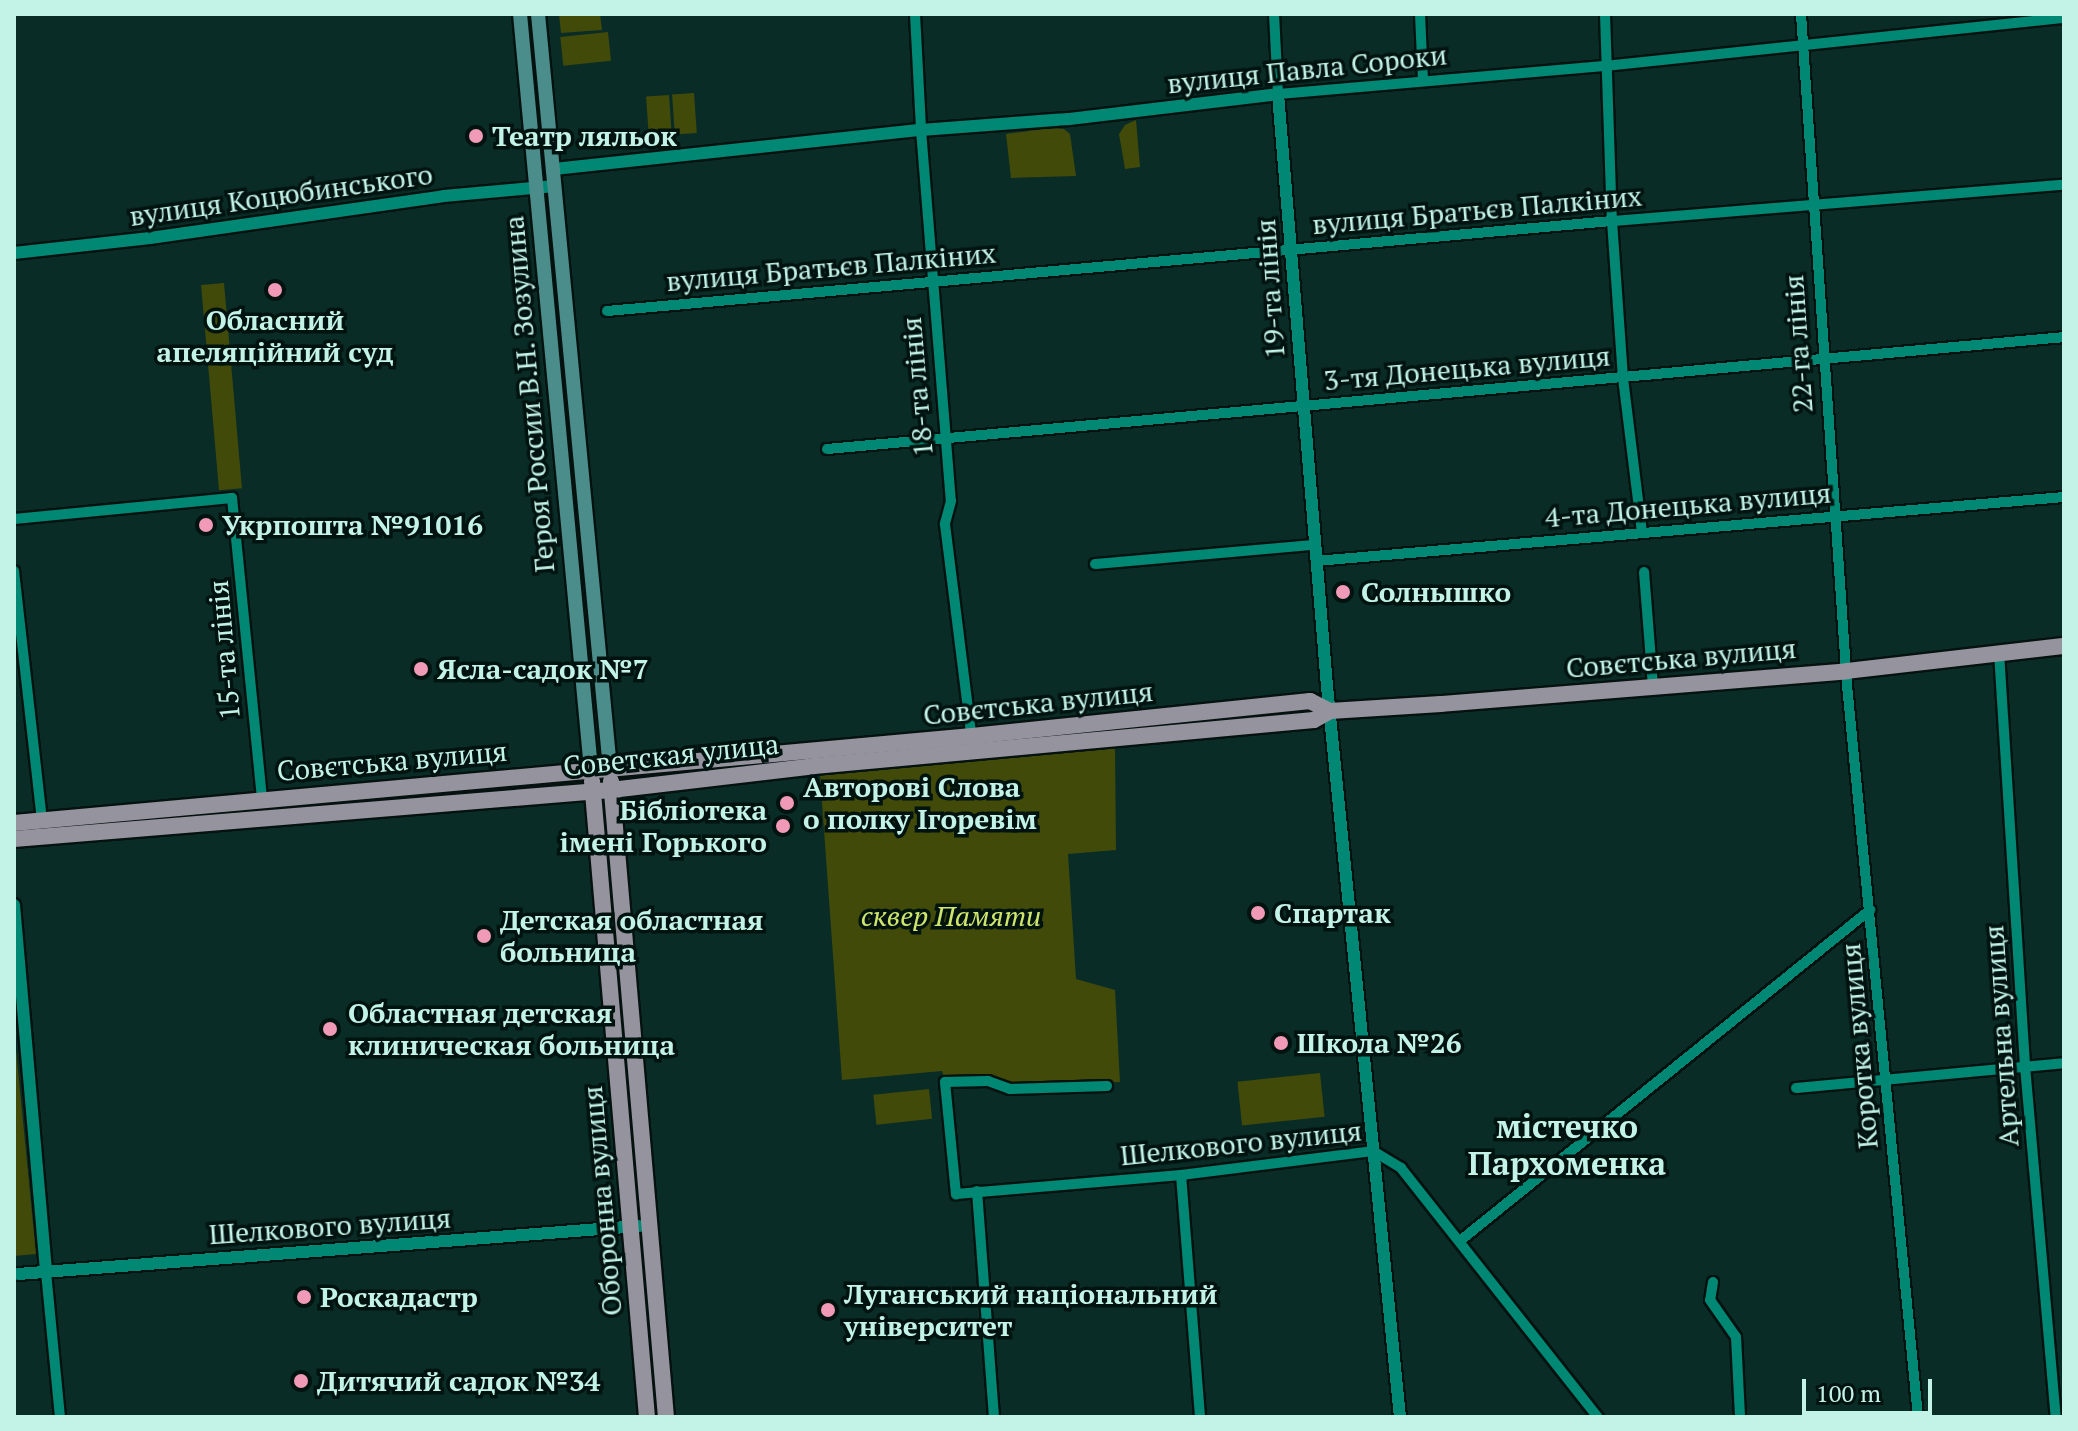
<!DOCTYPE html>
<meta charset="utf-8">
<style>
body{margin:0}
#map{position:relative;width:2078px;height:1431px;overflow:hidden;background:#0a2c26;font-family:"PT Serif",serif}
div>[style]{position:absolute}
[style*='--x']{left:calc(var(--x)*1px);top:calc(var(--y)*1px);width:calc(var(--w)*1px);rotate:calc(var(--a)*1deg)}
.green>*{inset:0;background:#414a09;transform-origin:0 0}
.roads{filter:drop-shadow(2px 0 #05120f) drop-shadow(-2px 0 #05120f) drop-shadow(0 2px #05120f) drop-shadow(0 -2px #05120f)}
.minor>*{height:10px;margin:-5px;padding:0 5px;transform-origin:5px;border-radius:5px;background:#008875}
.tertiary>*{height:12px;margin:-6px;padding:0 6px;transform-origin:6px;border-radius:6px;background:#008875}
.secondary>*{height:14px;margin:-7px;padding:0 7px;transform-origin:7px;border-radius:7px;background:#4b8d8a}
.primary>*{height:16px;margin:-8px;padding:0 8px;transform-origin:8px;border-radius:8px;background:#95939e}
.dots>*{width:22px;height:22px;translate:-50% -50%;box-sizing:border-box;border:4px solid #00130f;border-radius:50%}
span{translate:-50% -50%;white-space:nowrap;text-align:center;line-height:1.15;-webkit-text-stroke:7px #00130f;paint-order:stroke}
.street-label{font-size:28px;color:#c3f2e7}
.poi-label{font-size:28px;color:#c3f2e7;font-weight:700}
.left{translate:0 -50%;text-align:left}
.right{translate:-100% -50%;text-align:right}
.park-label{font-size:28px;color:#cfe66a;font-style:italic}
.quarter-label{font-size:32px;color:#c3f2e7;font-weight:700}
.frame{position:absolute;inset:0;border:16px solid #c3f2e7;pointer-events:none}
.scale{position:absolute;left:1802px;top:1379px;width:130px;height:36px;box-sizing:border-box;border:4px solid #c3f2e7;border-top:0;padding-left:10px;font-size:24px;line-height:28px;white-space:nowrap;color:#c3f2e7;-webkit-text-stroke:6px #00130f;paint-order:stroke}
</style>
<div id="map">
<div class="green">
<div style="clip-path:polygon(559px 14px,600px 14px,602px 30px,561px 33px)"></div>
<div style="left:608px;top:32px;width:29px;height:48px;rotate:84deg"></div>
<div style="left:694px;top:93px;width:40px;height:22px;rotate:86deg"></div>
<div style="left:669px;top:95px;width:40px;height:23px;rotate:86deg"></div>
<div style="clip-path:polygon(1136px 120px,1140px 167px,1125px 169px,1119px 134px,1125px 125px)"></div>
<div style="clip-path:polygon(1050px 128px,1064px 129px,1070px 134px,1076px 176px,1011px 178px,1006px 134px)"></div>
<div style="left:224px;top:283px;width:206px;height:23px;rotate:85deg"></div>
<div style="clip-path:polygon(1115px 745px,1116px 850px,1068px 854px,1076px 979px,1115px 990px,1120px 1082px,1035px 1087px,945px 1080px,942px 1071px,842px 1080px,820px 775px)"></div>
<div style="clip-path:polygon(14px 1029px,36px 1254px,14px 1256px)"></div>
<div style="left:1320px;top:1073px;width:44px;height:83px;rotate:84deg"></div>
<div style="left:929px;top:1089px;width:30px;height:56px;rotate:84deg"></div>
</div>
<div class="roads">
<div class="minor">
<div style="--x:915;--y:14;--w:116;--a:87"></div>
<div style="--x:921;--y:130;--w:372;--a:85.4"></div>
<div style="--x:951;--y:501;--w:24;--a:105"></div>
<div style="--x:945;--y:524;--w:218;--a:82.9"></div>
<div style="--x:1274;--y:14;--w:80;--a:87.1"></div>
<div style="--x:1278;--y:94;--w:328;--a:-4.9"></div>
<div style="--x:1605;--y:66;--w:462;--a:-6"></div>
<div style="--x:1420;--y:14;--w:67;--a:87.4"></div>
<div style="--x:1605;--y:14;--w:207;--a:88.1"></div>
<div style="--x:1612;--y:221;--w:157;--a:86"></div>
<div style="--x:1623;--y:378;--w:156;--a:83"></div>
<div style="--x:1801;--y:14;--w:673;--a:86.08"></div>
<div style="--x:1847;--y:685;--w:735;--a:84.46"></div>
<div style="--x:607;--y:311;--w:1009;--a:-5.12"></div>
<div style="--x:1612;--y:221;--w:453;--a:-4.6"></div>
<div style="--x:827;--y:449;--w:1242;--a:-5.17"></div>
<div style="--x:14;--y:519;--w:219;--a:-5.5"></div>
<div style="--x:232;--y:498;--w:302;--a:84.3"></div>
<div style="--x:1316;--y:561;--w:751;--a:-4.89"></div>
<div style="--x:1095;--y:564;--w:220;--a:-5"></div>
<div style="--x:14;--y:571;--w:251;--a:83.6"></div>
<div style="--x:1644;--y:572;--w:115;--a:85.5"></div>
<div style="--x:1999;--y:652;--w:415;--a:86.4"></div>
<div style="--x:2025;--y:1066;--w:352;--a:85"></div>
<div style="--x:1107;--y:1086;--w:97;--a:178.2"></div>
<div style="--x:1010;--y:1089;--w:23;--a:-160"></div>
<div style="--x:988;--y:1081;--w:43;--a:178.7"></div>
<div style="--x:945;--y:1082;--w:113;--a:84.4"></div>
<div style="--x:956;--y:1194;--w:226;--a:-4.8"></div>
<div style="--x:1181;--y:1175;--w:193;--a:-7.1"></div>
<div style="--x:1373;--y:1151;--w:33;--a:31"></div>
<div style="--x:1401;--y:1168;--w:318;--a:51.7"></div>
<div style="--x:1796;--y:1088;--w:269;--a:-5.3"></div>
<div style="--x:1181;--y:1175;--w:243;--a:85.5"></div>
<div style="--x:977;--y:1191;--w:227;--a:85.7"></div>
<div style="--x:1461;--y:1240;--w:526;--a:-38.9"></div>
<div style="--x:46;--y:1272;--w:146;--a:84.5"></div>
<div style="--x:1713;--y:1282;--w:18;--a:99"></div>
<div style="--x:1710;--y:1300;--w:45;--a:54.9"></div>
<div style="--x:1736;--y:1337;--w:80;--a:87.1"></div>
</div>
<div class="tertiary">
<div style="--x:554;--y:169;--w:369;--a:-6.1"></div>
<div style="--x:921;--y:130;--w:148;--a:-4.3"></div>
<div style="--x:1069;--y:119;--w:210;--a:-6.8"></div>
<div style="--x:1278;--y:94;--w:594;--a:85.27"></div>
<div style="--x:1327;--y:686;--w:735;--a:84.3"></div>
<div style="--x:14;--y:253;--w:137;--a:-6.3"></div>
<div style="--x:150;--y:238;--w:297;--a:-8.1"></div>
<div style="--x:444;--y:196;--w:111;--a:-5.1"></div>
<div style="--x:14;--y:905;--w:368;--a:85"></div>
<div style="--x:18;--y:1274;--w:623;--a:-4.42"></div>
</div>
<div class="secondary">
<div style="--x:520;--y:14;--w:758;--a:84.63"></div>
<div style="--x:538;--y:14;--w:757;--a:84.55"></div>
</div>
<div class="primary">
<div style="--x:592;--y:781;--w:638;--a:85.06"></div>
<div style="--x:611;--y:781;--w:638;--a:85.06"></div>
<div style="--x:14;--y:823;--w:962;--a:-5.19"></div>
<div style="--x:972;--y:736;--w:340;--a:-5.9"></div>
<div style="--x:1310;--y:701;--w:22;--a:27"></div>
<div style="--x:1330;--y:711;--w:111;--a:-3.6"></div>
<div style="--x:1441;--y:704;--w:407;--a:-4.6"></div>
<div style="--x:1847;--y:671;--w:218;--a:-6.6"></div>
<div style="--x:14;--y:839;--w:599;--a:-4.69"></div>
<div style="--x:611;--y:790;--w:204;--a:-6.7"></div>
<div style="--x:814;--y:766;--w:502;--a:-5.26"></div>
<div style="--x:1314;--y:720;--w:18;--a:-29"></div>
</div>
</div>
<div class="dots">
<div style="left:476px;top:136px;background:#f09ab7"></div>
<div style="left:275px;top:290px;background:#f09ab7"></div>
<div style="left:206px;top:525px;background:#f09ab7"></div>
<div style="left:1343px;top:592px;background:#f09ab7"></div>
<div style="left:421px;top:669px;background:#f09ab7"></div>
<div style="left:787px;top:803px;background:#f09ab7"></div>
<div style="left:783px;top:826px;background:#f09ab7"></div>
<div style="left:1258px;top:913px;background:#f09ab7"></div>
<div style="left:484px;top:936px;background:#f09ab7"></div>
<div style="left:330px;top:1029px;background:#f09ab7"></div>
<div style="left:1281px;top:1043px;background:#f09ab7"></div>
<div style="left:304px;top:1297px;background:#f09ab7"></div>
<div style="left:828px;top:1310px;background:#f09ab7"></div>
<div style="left:301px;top:1381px;background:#f09ab7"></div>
</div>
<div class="street-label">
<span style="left:1307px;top:69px;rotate:-6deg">вулиця Павла Сороки</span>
<span style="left:281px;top:195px;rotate:-8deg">вулиця Коцюбинського</span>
<span style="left:1477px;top:210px;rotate:-5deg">вулиця Братьєв Палкіних</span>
<span style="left:831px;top:267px;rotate:-5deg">вулиця Братьєв Палкіних</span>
<span style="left:1270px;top:289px;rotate:-94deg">19-та лінія</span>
<span style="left:1798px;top:344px;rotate:-94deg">22-га лінія</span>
<span style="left:1467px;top:368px;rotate:-5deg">3-тя Донецька вулиця</span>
<span style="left:917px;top:387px;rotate:-95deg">18-та лінія</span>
<span style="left:529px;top:394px;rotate:-95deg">Героя России В.Н. Зозулина</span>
<span style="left:1688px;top:505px;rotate:-5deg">4-та Донецька вулиця</span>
<span style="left:224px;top:650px;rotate:-95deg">15-та лінія</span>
<span style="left:1681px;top:658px;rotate:-5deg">Совєтська вулиця</span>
<span style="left:1038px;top:703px;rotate:-6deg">Совєтська вулиця</span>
<span style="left:671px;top:755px;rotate:-6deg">Советская улица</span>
<span style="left:392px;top:761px;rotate:-5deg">Совєтська вулиця</span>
<span style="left:2001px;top:1036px;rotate:-94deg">Артельна вулиця</span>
<span style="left:1859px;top:1046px;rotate:-95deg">Коротка вулиця</span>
<span style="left:1241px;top:1143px;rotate:-6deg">Шелкового вулиця</span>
<span style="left:602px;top:1201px;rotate:-95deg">Оборонна вулиця</span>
<span style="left:330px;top:1226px;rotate:-4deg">Шелкового вулиця</span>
</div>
<div class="poi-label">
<span class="left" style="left:492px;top:136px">Театр ляльок</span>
<span style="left:275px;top:336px">Обласний<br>апеляційний суд</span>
<span class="left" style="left:222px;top:525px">Укрпошта №91016</span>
<span class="left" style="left:1361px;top:592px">Солнышко</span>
<span class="left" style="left:437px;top:669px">Ясла-садок №7</span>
<span class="left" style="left:803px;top:803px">Авторові Слова<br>о полку Ігоревім</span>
<span class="right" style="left:767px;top:826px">Бібліотека<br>імені Горького</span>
<span class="left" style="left:1274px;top:913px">Спартак</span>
<span class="left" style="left:500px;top:936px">Детская областная<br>больница</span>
<span class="left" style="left:348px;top:1029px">Областная детская<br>клиническая больница</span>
<span class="left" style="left:1297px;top:1043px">Школа №26</span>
<span class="left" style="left:844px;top:1310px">Луганський національний<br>університет</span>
<span class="left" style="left:320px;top:1297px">Роскадастр</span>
<span class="left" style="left:317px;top:1381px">Дитячий садок №34</span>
</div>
<div class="park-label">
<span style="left:951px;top:916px">сквер Памяти</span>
</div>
<div class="quarter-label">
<span style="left:1567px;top:1145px">містечко<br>Пархоменка</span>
</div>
<div class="frame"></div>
<div class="scale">100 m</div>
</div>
